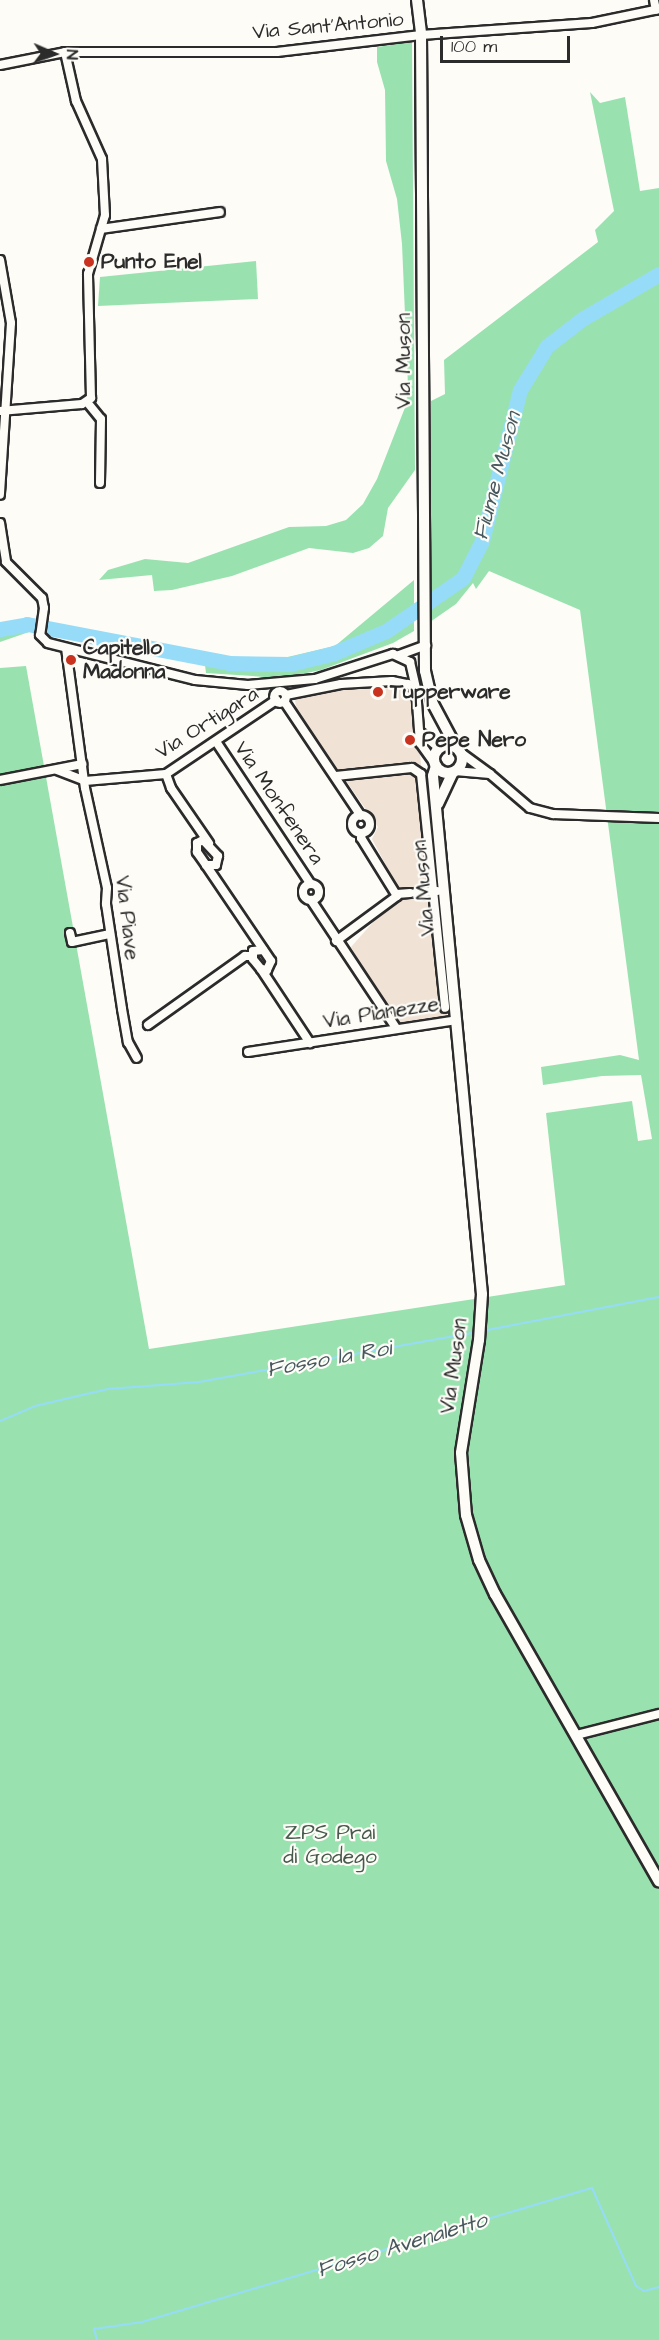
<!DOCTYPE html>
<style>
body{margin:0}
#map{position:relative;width:659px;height:2340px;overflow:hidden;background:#fdfcf7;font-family:"Architects Daughter",sans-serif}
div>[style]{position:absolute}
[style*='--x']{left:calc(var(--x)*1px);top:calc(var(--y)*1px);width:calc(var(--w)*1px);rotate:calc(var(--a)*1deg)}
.built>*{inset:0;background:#f1e2d6}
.green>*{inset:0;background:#99e2b0}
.stream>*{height:2px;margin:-1px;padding:0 1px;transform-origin:1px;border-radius:1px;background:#96dcf8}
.river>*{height:15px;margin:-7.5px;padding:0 7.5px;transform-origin:7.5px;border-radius:7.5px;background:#96dcf8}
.roads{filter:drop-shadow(2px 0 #2b2b2b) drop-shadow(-2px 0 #2b2b2b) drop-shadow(0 2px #2b2b2b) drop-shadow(0 -2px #2b2b2b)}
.street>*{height:8px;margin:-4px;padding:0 4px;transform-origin:4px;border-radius:4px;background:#fdfcf7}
.street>.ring{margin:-4px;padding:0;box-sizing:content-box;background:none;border:8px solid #fdfcf7;border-radius:50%}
.secondary>*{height:10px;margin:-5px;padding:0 5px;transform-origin:5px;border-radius:5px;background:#fdfcf7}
.secondary>.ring{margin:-5px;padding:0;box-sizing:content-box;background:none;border:10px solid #fdfcf7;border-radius:50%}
.dots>*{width:16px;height:16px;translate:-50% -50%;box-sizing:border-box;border:3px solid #fdfcf7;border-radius:50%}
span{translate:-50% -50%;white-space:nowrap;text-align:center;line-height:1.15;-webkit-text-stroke:4.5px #fdfcf7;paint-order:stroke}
.street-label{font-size:21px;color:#2b2b2b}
.poi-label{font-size:21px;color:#2b2b2b;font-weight:700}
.left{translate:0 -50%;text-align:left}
.park-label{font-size:21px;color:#46594c}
.water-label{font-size:22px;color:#46575e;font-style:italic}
.north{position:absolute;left:24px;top:24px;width:60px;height:60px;-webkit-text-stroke:4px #fdfcf7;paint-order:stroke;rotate:92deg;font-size:16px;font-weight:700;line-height:24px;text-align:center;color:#2b2b2b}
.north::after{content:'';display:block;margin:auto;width:21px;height:27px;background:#2b2b2b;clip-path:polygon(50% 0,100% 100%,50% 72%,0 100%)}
.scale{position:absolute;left:440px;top:36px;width:130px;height:27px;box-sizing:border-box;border:3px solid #2b2b2b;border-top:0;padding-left:8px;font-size:18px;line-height:21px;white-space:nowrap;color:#2b2b2b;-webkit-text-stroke:4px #fdfcf7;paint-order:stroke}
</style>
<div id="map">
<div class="built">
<div style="clip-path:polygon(389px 683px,406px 685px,414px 695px,447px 1017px,396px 1030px,351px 947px,400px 892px,372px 839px,378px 827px,297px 710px,295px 701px,302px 692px)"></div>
</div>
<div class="green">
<div style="clip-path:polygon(412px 42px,415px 470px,388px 508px,383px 536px,369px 548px,353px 553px,309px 548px,232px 576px,172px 590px,154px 591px,152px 575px,99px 580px,108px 570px,145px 559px,188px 563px,289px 527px,326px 526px,346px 520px,363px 504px,377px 479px,406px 405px,408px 386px,402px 244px,397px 199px,386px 161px,385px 90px,377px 62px,377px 47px)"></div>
<div style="clip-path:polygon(590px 92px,600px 103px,625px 97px,640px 191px,659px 188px,659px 2340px,0 2340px,0 668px,26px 666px,149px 1349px,565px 1285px,546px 1113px,632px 1101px,638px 1141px,652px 1139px,641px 1075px,602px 1076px,543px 1085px,541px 1067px,620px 1055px,639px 1060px,580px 610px,489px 571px,476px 589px,473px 583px,456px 604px,430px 622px,431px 401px,445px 394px,444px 360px,598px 242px,595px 230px,614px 211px)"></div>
<div style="clip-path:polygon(256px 261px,258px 299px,98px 306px,100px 277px)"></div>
<div style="clip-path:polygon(414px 580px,414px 631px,393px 643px,321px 670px,282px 678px,206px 673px,204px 657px,240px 668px,335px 646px)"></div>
<div style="clip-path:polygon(21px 620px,33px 620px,29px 632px,0 642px,0 628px)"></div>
</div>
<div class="stream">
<div style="--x:482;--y:1331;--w:180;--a:-10.9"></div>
<div style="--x:0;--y:1421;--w:38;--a:-23"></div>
<div style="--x:35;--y:1406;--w:75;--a:-13.1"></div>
<div style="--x:108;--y:1389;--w:91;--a:-4.4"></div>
<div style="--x:199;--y:1382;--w:281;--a:-10.2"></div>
<div style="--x:97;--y:2340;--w:11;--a:-105"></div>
<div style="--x:94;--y:2329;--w:49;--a:-8.3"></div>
<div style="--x:142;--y:2322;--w:470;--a:-16.6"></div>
<div style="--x:592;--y:2188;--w:107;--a:65.8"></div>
<div style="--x:636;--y:2286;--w:9;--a:32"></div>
<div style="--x:644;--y:2291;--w:16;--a:-15"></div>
</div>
<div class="river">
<div style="--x:0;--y:629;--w:27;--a:-10"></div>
<div style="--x:27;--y:624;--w:206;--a:10.9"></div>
<div style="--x:229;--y:663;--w:61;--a:0.9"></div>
<div style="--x:290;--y:664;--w:45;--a:-14"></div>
<div style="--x:334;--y:653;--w:56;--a:-22.9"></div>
<div style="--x:386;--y:631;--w:93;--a:-34.5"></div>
<div style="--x:463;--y:578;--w:42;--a:-62.8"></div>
<div style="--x:482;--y:541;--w:156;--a:-75.9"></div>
<div style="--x:520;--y:390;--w:52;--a:-58.5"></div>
<div style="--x:547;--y:346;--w:44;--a:-37.6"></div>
<div style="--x:582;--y:319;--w:89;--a:-30.3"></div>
</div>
<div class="roads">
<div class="street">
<div style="--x:654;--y:0;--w:10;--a:79"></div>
<div style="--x:0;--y:65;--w:66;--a:-11.3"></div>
<div style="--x:65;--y:52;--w:212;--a:0"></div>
<div style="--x:277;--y:52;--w:145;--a:-6.7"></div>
<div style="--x:421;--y:35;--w:171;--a:-4"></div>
<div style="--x:592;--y:23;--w:68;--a:-11.8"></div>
<div style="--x:101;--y:229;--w:120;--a:-8.1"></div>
<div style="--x:0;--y:260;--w:64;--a:80.1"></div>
<div style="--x:11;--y:323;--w:172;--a:93.7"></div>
<div style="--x:87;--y:402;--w:22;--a:51"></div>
<div style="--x:101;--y:419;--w:64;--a:90.9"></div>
<div style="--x:0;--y:411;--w:82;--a:-4.9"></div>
<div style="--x:82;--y:404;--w:11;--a:-34"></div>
<div style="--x:91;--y:398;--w:124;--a:-91.4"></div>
<div style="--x:88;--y:274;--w:61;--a:-73.9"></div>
<div style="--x:105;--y:215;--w:56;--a:-93.1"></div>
<div style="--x:102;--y:159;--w:64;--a:-114.1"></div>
<div style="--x:76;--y:101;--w:50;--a:-102.7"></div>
<div style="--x:0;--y:523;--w:39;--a:81"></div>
<div style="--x:6;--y:562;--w:51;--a:45"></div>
<div style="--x:42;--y:598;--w:10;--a:79"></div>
<div style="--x:44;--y:608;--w:27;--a:98"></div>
<div style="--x:40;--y:635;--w:11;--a:45"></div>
<div style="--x:48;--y:643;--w:152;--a:14.1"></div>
<div style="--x:195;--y:680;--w:53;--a:5.4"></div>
<div style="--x:248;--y:685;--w:67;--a:-5.1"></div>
<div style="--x:315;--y:679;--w:82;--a:-17.8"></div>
<div style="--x:393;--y:654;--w:19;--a:25"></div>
<div style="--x:410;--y:662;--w:28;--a:77"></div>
<div style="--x:66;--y:648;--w:141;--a:82.3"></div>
<div style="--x:85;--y:788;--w:102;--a:77.6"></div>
<div style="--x:107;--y:888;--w:16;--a:94"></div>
<div style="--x:106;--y:904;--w:106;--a:81.3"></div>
<div style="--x:122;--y:1009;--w:34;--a:80"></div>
<div style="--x:128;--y:1042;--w:18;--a:61"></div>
<div style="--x:399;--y:655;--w:29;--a:-20"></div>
<div class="ring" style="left:274px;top:691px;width:4px;height:4px"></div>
<div style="--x:286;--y:695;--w:56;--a:-11.3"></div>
<div style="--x:341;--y:684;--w:51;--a:-3.4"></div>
<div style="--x:392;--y:681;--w:16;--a:11"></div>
<div style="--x:408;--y:684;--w:9;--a:32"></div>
<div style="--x:416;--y:689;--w:54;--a:85.8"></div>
<div style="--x:420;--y:743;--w:26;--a:54"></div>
<div style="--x:284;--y:701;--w:138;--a:56.2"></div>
<div style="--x:421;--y:733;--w:23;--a:40"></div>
<div style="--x:217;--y:743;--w:168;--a:56.4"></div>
<div style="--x:57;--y:770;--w:30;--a:21"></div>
<div style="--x:85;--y:781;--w:81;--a:-4.9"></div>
<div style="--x:166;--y:774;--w:133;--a:-33.9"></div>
<div style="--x:455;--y:771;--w:35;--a:5"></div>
<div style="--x:490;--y:774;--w:36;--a:-144"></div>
<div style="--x:166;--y:774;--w:15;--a:70"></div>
<div style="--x:171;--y:788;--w:67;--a:55.4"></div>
<div style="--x:490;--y:774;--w:52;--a:40.4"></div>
<div style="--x:530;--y:808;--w:24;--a:15"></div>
<div style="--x:553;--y:814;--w:106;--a:2.2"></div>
<div style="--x:336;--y:776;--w:76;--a:-6"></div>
<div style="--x:412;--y:768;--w:11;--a:34"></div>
<div style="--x:421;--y:774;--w:235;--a:84.1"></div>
<div style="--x:0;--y:780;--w:84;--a:-11"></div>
<div class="ring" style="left:352px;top:815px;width:10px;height:10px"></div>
<div style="--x:203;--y:840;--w:22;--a:47"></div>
<div style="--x:218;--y:856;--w:9;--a:103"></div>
<div style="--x:216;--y:865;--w:10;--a:180"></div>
<div style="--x:206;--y:865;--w:16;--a:-125"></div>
<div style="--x:197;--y:852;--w:9;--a:-90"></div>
<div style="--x:197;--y:843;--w:7;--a:-27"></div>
<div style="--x:206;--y:865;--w:116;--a:55.9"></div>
<div style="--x:271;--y:961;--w:10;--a:114"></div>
<div style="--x:267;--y:970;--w:6;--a:-171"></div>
<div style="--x:261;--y:969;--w:13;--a:-129"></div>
<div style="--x:253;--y:959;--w:8;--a:-90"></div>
<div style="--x:253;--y:951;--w:10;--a:-6"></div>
<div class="ring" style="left:303px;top:884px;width:8px;height:8px"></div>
<div style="--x:415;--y:893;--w:22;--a:-5"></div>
<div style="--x:397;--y:894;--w:13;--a:-4"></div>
<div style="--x:311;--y:900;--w:154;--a:56.4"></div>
<div style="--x:70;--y:933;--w:9;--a:77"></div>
<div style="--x:72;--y:942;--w:39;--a:-12"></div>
<div style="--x:336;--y:941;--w:76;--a:-36.4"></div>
<div style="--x:397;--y:896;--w:68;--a:-121.8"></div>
<div style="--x:361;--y:838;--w:5;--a:-79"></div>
<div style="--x:261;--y:969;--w:89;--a:56.5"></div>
<div style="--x:148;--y:1025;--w:119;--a:-35.4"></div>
<div style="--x:245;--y:956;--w:8;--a:0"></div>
<div style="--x:248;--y:1052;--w:211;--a:-8.7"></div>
<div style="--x:577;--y:1735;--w:85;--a:-14.4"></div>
</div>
<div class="secondary">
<div style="--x:417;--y:0;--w:35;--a:83"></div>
<div style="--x:421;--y:35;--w:636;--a:89.64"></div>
<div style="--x:425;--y:671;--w:32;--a:77"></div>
<div style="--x:432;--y:702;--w:51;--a:61.9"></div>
<div class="ring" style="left:434px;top:745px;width:18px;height:18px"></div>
<div style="--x:436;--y:766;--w:10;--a:107"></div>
<div style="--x:433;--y:776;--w:520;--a:84.6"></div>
<div style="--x:482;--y:1294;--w:46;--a:93.7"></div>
<div style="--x:479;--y:1340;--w:114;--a:99.1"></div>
<div style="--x:461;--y:1453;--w:62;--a:85.4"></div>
<div style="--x:466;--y:1515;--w:47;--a:73.9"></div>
<div style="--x:479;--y:1560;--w:38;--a:65"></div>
<div style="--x:495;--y:1594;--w:331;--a:60.3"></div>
<div style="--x:438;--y:804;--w:35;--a:-65"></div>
</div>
</div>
<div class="dots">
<div style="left:89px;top:262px;background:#c8321e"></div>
<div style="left:71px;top:660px;background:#c8321e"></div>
<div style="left:378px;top:692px;background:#c8321e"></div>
<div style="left:410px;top:740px;background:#c8321e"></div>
</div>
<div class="street-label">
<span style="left:328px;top:26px;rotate:-5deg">Via Sant'Antonio</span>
<span style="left:404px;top:361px;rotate:-90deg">Via Muson</span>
<span style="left:207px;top:723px;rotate:-32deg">Via Ortigara</span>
<span style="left:279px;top:803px;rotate:56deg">Via Monfenera</span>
<span style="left:424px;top:888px;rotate:-95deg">Via Muson</span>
<span style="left:127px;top:918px;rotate:83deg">Via Piave</span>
<span style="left:381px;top:1013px;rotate:-9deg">Via Pianezze</span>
<span style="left:454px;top:1366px;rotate:-82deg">Via Muson</span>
</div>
<div class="poi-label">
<span class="left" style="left:101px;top:262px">Punto Enel</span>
<span class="left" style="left:83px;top:660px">Capitello<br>Madonna</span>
<span class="left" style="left:390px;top:692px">Tupperware</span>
<span class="left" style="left:422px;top:740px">Pepe Nero</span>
</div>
<div class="park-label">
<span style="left:330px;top:1845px">ZPS Prai<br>di Godego</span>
</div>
<div class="water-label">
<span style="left:497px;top:476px;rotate:-75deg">Fiume Muson</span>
<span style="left:329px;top:1359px;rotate:-10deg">Fosso la Roi</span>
<span style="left:402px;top:2245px;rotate:-17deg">Fosso Avenaletto</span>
</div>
<div class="north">N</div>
<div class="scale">100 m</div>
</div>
